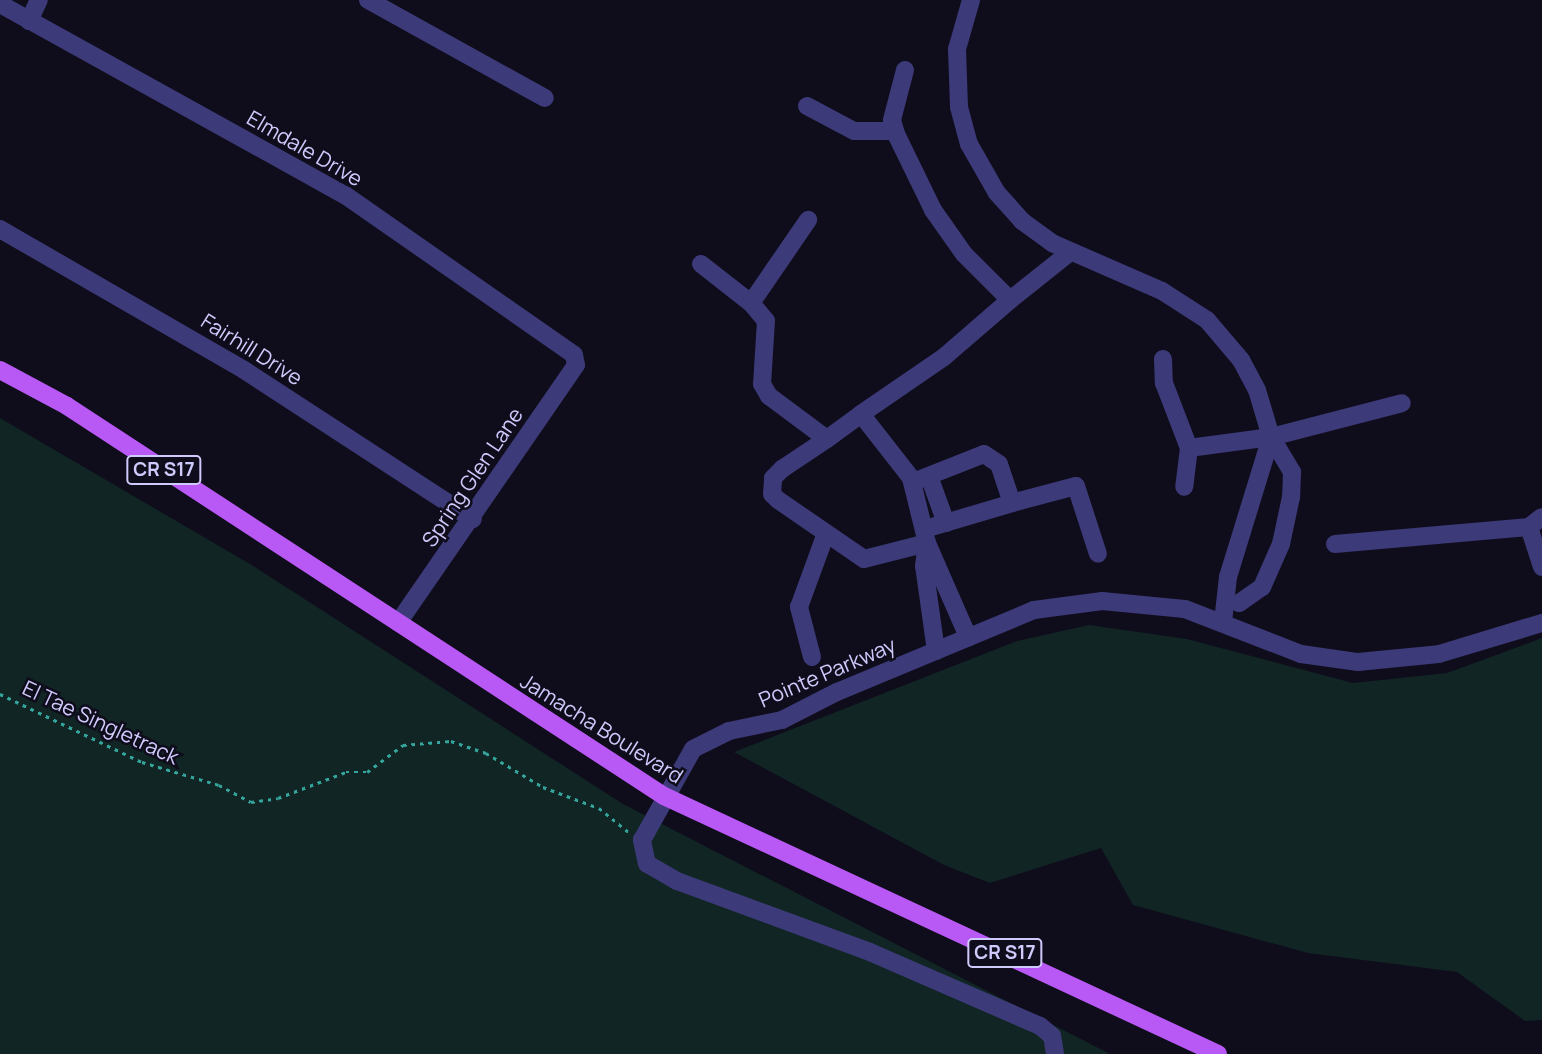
<!DOCTYPE html>
<style>
body{margin:0}
#map{position:relative;width:1542px;height:1054px;overflow:hidden;background:#0f0c1b;font-family:Manrope,sans-serif}
div>[style]{position:absolute}
[style*='--x']{left:calc(var(--x)*1px);top:calc(var(--y)*1px);width:calc(var(--w)*1px);rotate:calc(var(--a)*1deg)}
.green>*{inset:0;background:#102524}
.path>*{height:2.5px;margin-top:-1.25px;transform-origin:0;background:repeating-linear-gradient(90deg,#34a69e 0 3.5px,transparent 0 8.5px)}
.minor>*{height:18px;margin:-9px;padding:0 9px;transform-origin:9px;border-radius:9px;background:#3c3a78}
.major>*{height:18px;margin:-9px;padding:0 9px;transform-origin:9px;border-radius:9px;background:#b858f5}
span{translate:-50% -50%;white-space:nowrap;text-align:center;line-height:1.15;-webkit-text-stroke:5px #0f0c1b;paint-order:stroke}
.shield-label span{padding:2px 5px;background:#0f0c1b;border:2px solid;border-radius:5px;-webkit-text-stroke-width:0}
.shield-label{font-size:19px;color:#cfcafc;font-weight:700}
.street-label{font-size:21px;color:#cfcafc}
</style>
<div id="map">
<div class="green">
<div style="clip-path:polygon(0 418px,250px 564px,623px 804px,1110px 1054px,0 1054px)"></div>
<div style="clip-path:polygon(1089px 625px,1187px 639px,1353px 683px,1447px 673px,1542px 638px,1542px 1020px,1525px 1021px,1457px 972px,1308px 953px,1133px 905px,1101px 848px,990px 883px,944px 865px,734px 752px,1017px 641px)"></div>
</div>
<div class="path">
<div style="--x:0;--y:694;--w:157;--a:25.6"></div>
<div style="--x:142;--y:762;--w:80;--a:16.6"></div>
<div style="--x:219;--y:785;--w:36;--a:28"></div>
<div style="--x:251;--y:802;--w:27;--a:-8"></div>
<div style="--x:278;--y:798;--w:73;--a:-20.9"></div>
<div style="--x:346;--y:772;--w:21;--a:0"></div>
<div style="--x:367;--y:772;--w:45;--a:-36.9"></div>
<div style="--x:403;--y:745;--w:48;--a:-4.8"></div>
<div style="--x:451;--y:741;--w:37;--a:19"></div>
<div style="--x:486;--y:753;--w:66;--a:30.8"></div>
<div style="--x:543;--y:787;--w:60;--a:20.6"></div>
<div style="--x:599;--y:808;--w:38;--a:39"></div>
</div>
<div class="minor">
<div style="--x:368;--y:0;--w:202;--a:29"></div>
<div style="--x:971;--y:0;--w:51;--a:105.9"></div>
<div style="--x:957;--y:49;--w:58;--a:88"></div>
<div style="--x:959;--y:107;--w:38;--a:75"></div>
<div style="--x:969;--y:144;--w:56;--a:60.3"></div>
<div style="--x:997;--y:193;--w:38;--a:48"></div>
<div style="--x:1022;--y:221;--w:37;--a:36"></div>
<div style="--x:1052;--y:243;--w:120;--a:23.6"></div>
<div style="--x:1162;--y:291;--w:54;--a:32.8"></div>
<div style="--x:1207;--y:320;--w:52;--a:49.6"></div>
<div style="--x:1241;--y:360;--w:34;--a:62"></div>
<div style="--x:1257;--y:390;--w:49;--a:73.4"></div>
<div style="--x:1271;--y:437;--w:41;--a:59"></div>
<div style="--x:1292;--y:472;--w:25;--a:92"></div>
<div style="--x:1291;--y:497;--w:48;--a:102"></div>
<div style="--x:1281;--y:544;--w:47;--a:113.8"></div>
<div style="--x:1262;--y:587;--w:28;--a:145"></div>
<div style="--x:0;--y:4;--w:394;--a:29"></div>
<div style="--x:345;--y:195;--w:279;--a:34.9"></div>
<div style="--x:574;--y:355;--w:10;--a:79"></div>
<div style="--x:576;--y:365;--w:313;--a:124.6"></div>
<div style="--x:29;--y:21;--w:23;--a:-65"></div>
<div style="--x:905;--y:70;--w:52;--a:104.6"></div>
<div style="--x:892;--y:120;--w:15;--a:74"></div>
<div style="--x:896;--y:134;--w:85;--a:64"></div>
<div style="--x:933;--y:210;--w:54;--a:54.8"></div>
<div style="--x:964;--y:254;--w:65;--a:45"></div>
<div style="--x:1010;--y:300;--w:75;--a:-38.5"></div>
<div style="--x:807;--y:106;--w:53;--a:28"></div>
<div style="--x:854;--y:131;--w:41;--a:0"></div>
<div style="--x:0;--y:229;--w:282;--a:30"></div>
<div style="--x:244;--y:370;--w:273;--a:33.1"></div>
<div style="--x:701;--y:264;--w:63;--a:38"></div>
<div style="--x:751;--y:303;--w:101;--a:-55.5"></div>
<div style="--x:751;--y:303;--w:23;--a:50"></div>
<div style="--x:766;--y:321;--w:63;--a:93.6"></div>
<div style="--x:762;--y:384;--w:14;--a:60"></div>
<div style="--x:769;--y:396;--w:72;--a:36.6"></div>
<div style="--x:1163;--y:359;--w:24;--a:88"></div>
<div style="--x:1164;--y:383;--w:70;--a:69"></div>
<div style="--x:1189;--y:448;--w:39;--a:97"></div>
<div style="--x:861;--y:414;--w:81;--a:52"></div>
<div style="--x:911;--y:478;--w:67;--a:76.2"></div>
<div style="--x:927;--y:543;--w:65;--a:165.7"></div>
<div style="--x:864;--y:559;--w:104;--a:-145.5"></div>
<div style="--x:778;--y:500;--w:8;--a:-135"></div>
<div style="--x:772;--y:494;--w:16;--a:-86"></div>
<div style="--x:773;--y:478;--w:13;--a:-45"></div>
<div style="--x:782;--y:469;--w:54;--a:-33.7"></div>
<div style="--x:827;--y:439;--w:42;--a:-36.3"></div>
<div style="--x:861;--y:414;--w:101;--a:-34.5"></div>
<div style="--x:944;--y:357;--w:87;--a:-40.8"></div>
<div style="--x:1189;--y:448;--w:83;--a:-7.6"></div>
<div style="--x:1271;--y:437;--w:135;--a:-14.5"></div>
<div style="--x:929;--y:476;--w:50;--a:70.1"></div>
<div style="--x:913;--y:482;--w:76;--a:-21.5"></div>
<div style="--x:984;--y:454;--w:18;--a:34"></div>
<div style="--x:999;--y:464;--w:41;--a:71.6"></div>
<div style="--x:1012;--y:503;--w:66;--a:-14.9"></div>
<div style="--x:1076;--y:486;--w:71;--a:72.1"></div>
<div style="--x:1529;--y:527;--w:16;--a:-38"></div>
<div style="--x:925;--y:529;--w:91;--a:-16.6"></div>
<div style="--x:1335;--y:544;--w:195;--a:-5"></div>
<div style="--x:1529;--y:527;--w:42;--a:72"></div>
<div style="--x:1223;--y:622;--w:45;--a:-83.7"></div>
<div style="--x:1228;--y:577;--w:146;--a:-72.9"></div>
<div style="--x:936;--y:651;--w:86;--a:-98"></div>
<div style="--x:924;--y:566;--w:23;--a:-83"></div>
<div style="--x:927;--y:543;--w:103;--a:66.4"></div>
<div style="--x:812;--y:657;--w:52;--a:-104.6"></div>
<div style="--x:799;--y:607;--w:76;--a:-69.9"></div>
<div style="--x:1055;--y:1054;--w:18;--a:-99"></div>
<div style="--x:1052;--y:1036;--w:16;--a:-140"></div>
<div style="--x:1040;--y:1026;--w:185;--a:-156.5"></div>
<div style="--x:870;--y:952;--w:206;--a:-159.8"></div>
<div style="--x:677;--y:881;--w:34;--a:-150"></div>
<div style="--x:647;--y:864;--w:25;--a:-102"></div>
<div style="--x:642;--y:840;--w:104;--a:-60.7"></div>
<div style="--x:693;--y:749;--w:40;--a:-26.6"></div>
<div style="--x:729;--y:731;--w:54;--a:-11.7"></div>
<div style="--x:782;--y:720;--w:62;--a:-27"></div>
<div style="--x:837;--y:692;--w:213;--a:-22.6"></div>
<div style="--x:1034;--y:610;--w:69;--a:-7.5"></div>
<div style="--x:1102;--y:601;--w:83;--a:5.5"></div>
<div style="--x:1185;--y:609;--w:124;--a:21.2"></div>
<div style="--x:1301;--y:654;--w:58;--a:8"></div>
<div style="--x:1358;--y:662;--w:81;--a:-5.6"></div>
<div style="--x:1439;--y:654;--w:108;--a:-16.8"></div>
</div>
<div class="major">
<div style="--x:0;--y:370;--w:76;--a:28.2"></div>
<div style="--x:67;--y:406;--w:713;--a:33.16"></div>
<div style="--x:664;--y:796;--w:611;--a:24.97"></div>
</div>
<div class="shield-label">
<span style="left:164px;top:470px">CR S17</span>
<span style="left:1005px;top:953px">CR S17</span>
</div>
<div class="street-label">
<span style="left:305px;top:148px;rotate:30deg">Elmdale Drive</span>
<span style="left:252px;top:349px;rotate:32deg">Fairhill Drive</span>
<span style="left:472px;top:477px;rotate:-56deg">Spring Glen Lane</span>
<span style="left:827px;top:672px;rotate:-23deg">Pointe Parkway</span>
<span style="left:101px;top:722px;rotate:25deg">El Tae Singletrack</span>
<span style="left:602px;top:728px;rotate:32deg">Jamacha Boulevard</span>
</div>
</div>
